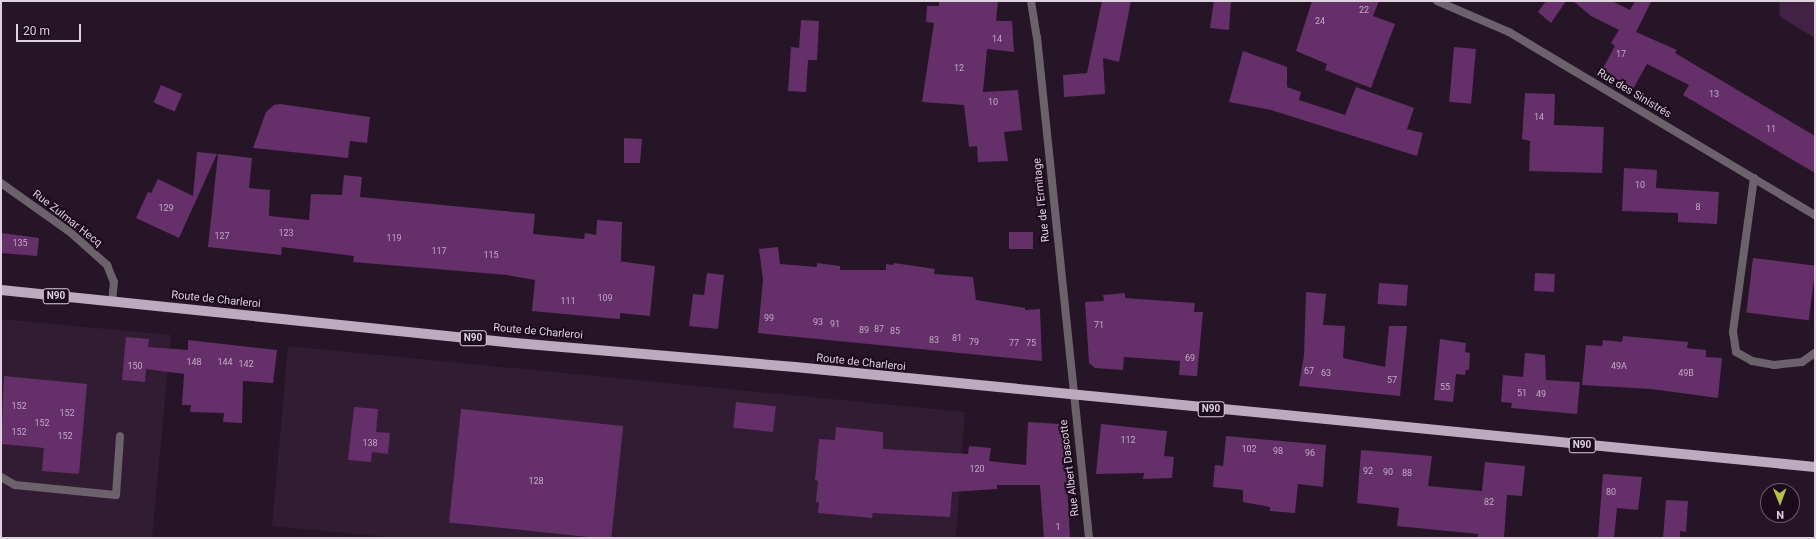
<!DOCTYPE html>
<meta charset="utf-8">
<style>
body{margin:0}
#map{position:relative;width:1816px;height:539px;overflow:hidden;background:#261427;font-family:Roboto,sans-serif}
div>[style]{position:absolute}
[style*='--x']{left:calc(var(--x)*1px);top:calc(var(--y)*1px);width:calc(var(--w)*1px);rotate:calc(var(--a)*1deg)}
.built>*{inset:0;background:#321c34}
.green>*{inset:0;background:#412144}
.building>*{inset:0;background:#652f6a;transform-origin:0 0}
.service>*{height:8px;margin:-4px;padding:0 4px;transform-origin:4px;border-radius:4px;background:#6c626c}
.minor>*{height:8px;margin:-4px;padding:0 4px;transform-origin:4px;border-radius:4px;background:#6c626c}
.primary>*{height:10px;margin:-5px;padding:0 5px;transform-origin:5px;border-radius:5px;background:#beaabf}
span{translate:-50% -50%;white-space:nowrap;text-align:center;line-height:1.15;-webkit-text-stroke:4px #1c0b1d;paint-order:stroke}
.number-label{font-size:9px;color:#c0a9c2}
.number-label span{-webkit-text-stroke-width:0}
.shield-label span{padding:1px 3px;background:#1c0b1d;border:1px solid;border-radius:3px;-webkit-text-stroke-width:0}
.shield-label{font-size:10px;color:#ded2df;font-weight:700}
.street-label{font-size:11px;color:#ded2df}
.frame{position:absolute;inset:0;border:2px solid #ded2df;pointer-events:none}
.north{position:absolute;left:1760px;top:483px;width:40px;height:40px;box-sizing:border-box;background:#1c0b1d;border:1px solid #6a5b6b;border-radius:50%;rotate:179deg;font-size:11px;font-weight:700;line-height:16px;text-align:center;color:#ded2df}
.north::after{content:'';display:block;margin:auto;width:14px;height:18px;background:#b6c149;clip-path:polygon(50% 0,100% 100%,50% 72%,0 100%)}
.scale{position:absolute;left:16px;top:24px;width:65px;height:18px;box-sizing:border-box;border:2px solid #ded2df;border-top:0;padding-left:5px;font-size:12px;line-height:14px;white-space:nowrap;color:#ded2df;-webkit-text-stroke:3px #1c0b1d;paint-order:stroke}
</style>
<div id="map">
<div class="built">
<div style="clip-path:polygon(1px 319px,171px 335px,152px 538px,1px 538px)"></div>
<div style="clip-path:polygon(288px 346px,965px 412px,956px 537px,397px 538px,272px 526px)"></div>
</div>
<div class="green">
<div style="clip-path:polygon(1779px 1px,1815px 1px,1815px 38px,1780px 17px)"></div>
</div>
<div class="building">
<div style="clip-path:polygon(939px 1px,998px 1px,996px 21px,1012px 21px,1014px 52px,987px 49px,983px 92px,1018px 90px,1022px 130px,1004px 132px,1008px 161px,978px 162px,977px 146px,969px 147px,964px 105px,922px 102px,934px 23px,926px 22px,927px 6px,939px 6px)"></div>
<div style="clip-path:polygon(1102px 1px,1131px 1px,1119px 62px,1103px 58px,1105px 94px,1064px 97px,1063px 75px,1087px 73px)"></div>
<div style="clip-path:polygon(1214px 1px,1231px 1px,1229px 30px,1210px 28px)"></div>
<div style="clip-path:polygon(1312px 1px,1379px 1px,1373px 16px,1395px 24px,1371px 88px,1325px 70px,1327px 64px,1296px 51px)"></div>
<div style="clip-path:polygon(1546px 1px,1566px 1px,1551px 23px,1538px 12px)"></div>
<div style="clip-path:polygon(1573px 1px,1612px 1px,1630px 10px,1635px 1px,1651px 2px,1636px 32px,1677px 50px,1675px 53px,1815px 136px,1815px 173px,1683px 95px,1689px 85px,1647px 64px,1633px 89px,1602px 70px,1615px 46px,1611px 43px,1619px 30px,1591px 16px)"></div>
<div style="clip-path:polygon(801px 20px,819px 21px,817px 60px,808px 60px,806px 92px,788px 91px,791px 47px,799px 48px)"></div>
<div style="left:1454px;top:47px;width:22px;height:55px;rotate:5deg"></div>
<div style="clip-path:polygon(1243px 51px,1287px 67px,1287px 87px,1301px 92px,1299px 100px,1345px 115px,1356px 87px,1414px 108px,1407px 129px,1423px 133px,1417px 156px,1271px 110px,1229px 102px)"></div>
<div style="left:161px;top:85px;width:23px;height:19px;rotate:23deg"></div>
<div style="clip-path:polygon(1525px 93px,1555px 94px,1554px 125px,1604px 127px,1602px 173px,1529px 171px,1530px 141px,1522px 139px)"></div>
<div style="clip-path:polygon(280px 104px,370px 117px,367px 143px,350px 141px,348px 158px,253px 148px,266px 112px,274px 105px)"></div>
<div style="clip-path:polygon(624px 138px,642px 139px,640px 163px,624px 163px)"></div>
<div style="clip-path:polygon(197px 152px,217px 154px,179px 238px,136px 218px,148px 192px,151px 193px,158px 179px,193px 196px)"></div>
<div style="clip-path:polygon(218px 154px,252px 158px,249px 188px,270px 190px,269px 216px,309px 220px,311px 194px,342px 195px,344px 175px,362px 177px,360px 197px,535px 214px,533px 234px,584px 239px,585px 233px,596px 235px,597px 220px,622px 222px,621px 261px,618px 261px,655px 266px,650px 316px,620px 313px,620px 319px,607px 318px,532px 311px,535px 280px,507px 275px,353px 262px,354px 256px,282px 247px,281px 255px,208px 247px)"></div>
<div style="clip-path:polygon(1624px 168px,1657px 170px,1656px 188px,1719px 192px,1717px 224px,1678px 222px,1678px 213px,1622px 211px)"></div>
<div style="left:1009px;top:232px;width:24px;height:17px"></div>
<div style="clip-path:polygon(1px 233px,39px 238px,37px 256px,1px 253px)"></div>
<div style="clip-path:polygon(778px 247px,780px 264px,817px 267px,817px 263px,840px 266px,840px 270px,886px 270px,886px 264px,893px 265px,894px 263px,935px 269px,934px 274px,973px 277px,976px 300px,1025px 308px,1025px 310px,1040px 309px,1042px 361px,758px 333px,763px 280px,759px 249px)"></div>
<div style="left:1753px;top:258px;width:63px;height:55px;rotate:7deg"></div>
<div style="clip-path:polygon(707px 273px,724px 275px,718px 329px,689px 326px,693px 294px,704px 295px)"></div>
<div style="left:1535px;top:273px;width:20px;height:18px;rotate:3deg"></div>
<div style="left:1379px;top:283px;width:29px;height:21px;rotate:4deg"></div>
<div style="clip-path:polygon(1306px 292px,1326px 294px,1323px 325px,1345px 326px,1343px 358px,1385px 367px,1389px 326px,1407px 326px,1400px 396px,1299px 386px,1304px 355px)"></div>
<div style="clip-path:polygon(1125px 293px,1125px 298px,1195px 303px,1194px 312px,1203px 312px,1197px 376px,1179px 375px,1180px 361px,1124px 357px,1123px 370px,1095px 368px,1089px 363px,1085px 302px,1104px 301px,1103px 295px)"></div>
<div style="clip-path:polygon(1623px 336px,1688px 342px,1687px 348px,1706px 350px,1706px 357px,1722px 358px,1718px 398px,1651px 389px,1582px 385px,1586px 345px,1602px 346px,1603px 340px,1622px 342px)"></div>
<div style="clip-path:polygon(126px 337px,149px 339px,148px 347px,188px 350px,188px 340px,277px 350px,273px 383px,243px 381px,242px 423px,223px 422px,224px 413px,190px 412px,191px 405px,182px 405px,184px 374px,146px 369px,145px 382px,122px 380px)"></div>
<div style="clip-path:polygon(1440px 339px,1466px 343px,1465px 352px,1470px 353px,1469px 370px,1466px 370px,1465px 375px,1456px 374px,1453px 402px,1434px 400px)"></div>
<div style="clip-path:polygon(1525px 353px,1545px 355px,1546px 380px,1580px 382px,1577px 414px,1511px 408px,1512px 403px,1501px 402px,1503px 375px,1523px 377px)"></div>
<div style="clip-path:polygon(4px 376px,87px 384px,79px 474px,42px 471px,44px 448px,1px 444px)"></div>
<div style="left:736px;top:402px;width:40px;height:26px;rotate:6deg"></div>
<div style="clip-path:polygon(354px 407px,378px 409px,376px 432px,390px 433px,388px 454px,372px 452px,371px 462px,348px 460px)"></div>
<div style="left:461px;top:409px;width:163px;height:114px;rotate:6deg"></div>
<div style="clip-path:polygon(1028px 422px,1060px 424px,1064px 429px,1070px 538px,1044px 538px,1040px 485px,997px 485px,997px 489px,952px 492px,950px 517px,873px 513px,872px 518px,818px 513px,819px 502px,816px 502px,818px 481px,815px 480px,819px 439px,835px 440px,836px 427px,883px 432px,883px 449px,968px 454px,969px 446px,991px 448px,989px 461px,1026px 465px)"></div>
<div style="clip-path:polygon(1101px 424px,1167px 431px,1164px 456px,1174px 457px,1172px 478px,1143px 479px,1144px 473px,1096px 474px)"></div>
<div style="clip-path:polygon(1226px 436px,1326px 445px,1323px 487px,1298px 484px,1295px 513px,1270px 511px,1270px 507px,1243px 502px,1243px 490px,1213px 487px,1215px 465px,1223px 466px)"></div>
<div style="clip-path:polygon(1361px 450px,1432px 456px,1428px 486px,1482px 491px,1485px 462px,1525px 466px,1522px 496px,1507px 495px,1504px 538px,1478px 538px,1478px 534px,1397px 526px,1399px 508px,1357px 503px)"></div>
<div style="clip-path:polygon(1603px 474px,1642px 477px,1638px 510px,1617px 508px,1614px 538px,1598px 538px)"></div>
<div style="clip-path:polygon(1666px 500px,1688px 501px,1686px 532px,1680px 531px,1680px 538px,1663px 538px)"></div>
</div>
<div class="service">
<div style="--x:1754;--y:178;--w:155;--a:97.8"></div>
<div style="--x:1733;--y:332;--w:20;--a:81"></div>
<div style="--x:1736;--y:352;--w:18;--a:29"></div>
<div style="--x:1752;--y:361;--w:22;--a:10"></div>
<div style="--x:1774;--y:365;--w:28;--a:-6"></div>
<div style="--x:1802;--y:362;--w:16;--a:-35"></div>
<div style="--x:1;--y:477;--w:16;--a:30"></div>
<div style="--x:15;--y:485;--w:101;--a:5.7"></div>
<div style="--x:116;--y:495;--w:59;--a:-86.1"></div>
</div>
<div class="minor">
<div style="--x:1031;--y:1;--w:36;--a:81"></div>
<div style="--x:1037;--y:37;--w:504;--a:84.07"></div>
<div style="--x:1437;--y:1;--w:78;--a:23.3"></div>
<div style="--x:1509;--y:32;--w:357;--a:30.9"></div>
<div style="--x:1;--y:183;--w:85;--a:35.4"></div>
<div style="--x:70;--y:232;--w:50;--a:41.7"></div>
<div style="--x:107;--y:265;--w:18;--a:68"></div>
<div style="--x:114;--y:282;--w:19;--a:96"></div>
</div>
<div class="primary">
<div style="--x:1;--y:290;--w:517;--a:5.89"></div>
<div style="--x:515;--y:343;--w:281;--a:4.9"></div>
<div style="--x:795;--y:367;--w:1025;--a:5.6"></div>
</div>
<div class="number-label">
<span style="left:1364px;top:10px">22</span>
<span style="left:1320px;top:21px">24</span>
<span style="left:997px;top:39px">14</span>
<span style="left:1621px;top:54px">17</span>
<span style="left:959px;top:68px">12</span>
<span style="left:1714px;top:94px">13</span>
<span style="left:993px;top:102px">10</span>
<span style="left:1539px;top:117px">14</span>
<span style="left:1771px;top:129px">11</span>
<span style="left:1640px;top:185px">10</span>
<span style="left:1698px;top:207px">8</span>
<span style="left:166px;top:208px">129</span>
<span style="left:286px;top:233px">123</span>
<span style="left:222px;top:236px">127</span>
<span style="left:394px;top:238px">119</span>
<span style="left:20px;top:243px">135</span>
<span style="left:439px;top:251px">117</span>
<span style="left:491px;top:255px">115</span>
<span style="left:605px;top:298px">109</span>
<span style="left:568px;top:301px">111</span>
<span style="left:769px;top:318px">99</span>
<span style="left:818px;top:322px">93</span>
<span style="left:835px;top:324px">91</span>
<span style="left:1099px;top:325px">71</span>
<span style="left:879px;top:329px">87</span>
<span style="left:864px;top:330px">89</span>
<span style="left:895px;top:331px">85</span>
<span style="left:957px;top:338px">81</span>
<span style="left:934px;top:340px">83</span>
<span style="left:974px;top:342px">79</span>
<span style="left:1014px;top:343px">77</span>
<span style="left:1031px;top:343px">75</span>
<span style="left:1190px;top:358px">69</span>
<span style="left:194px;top:362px">148</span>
<span style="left:225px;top:362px">144</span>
<span style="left:246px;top:364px">142</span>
<span style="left:135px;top:366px">150</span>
<span style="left:1619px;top:366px">49A</span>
<span style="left:1309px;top:371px">67</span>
<span style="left:1326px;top:373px">63</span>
<span style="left:1686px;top:373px">49B</span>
<span style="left:1392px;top:380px">57</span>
<span style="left:1445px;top:387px">55</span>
<span style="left:1522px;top:393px">51</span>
<span style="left:1541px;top:394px">49</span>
<span style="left:19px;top:406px">152</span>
<span style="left:67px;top:413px">152</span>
<span style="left:42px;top:423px">152</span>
<span style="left:19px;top:432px">152</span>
<span style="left:65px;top:436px">152</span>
<span style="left:1128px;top:440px">112</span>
<span style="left:370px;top:443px">138</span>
<span style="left:1249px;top:449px">102</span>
<span style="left:1278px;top:451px">98</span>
<span style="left:1310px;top:453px">96</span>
<span style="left:977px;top:469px">120</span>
<span style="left:1368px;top:471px">92</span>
<span style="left:1388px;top:472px">90</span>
<span style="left:1407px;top:473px">88</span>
<span style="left:536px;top:481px">128</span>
<span style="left:1611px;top:492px">80</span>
<span style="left:1489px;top:502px">82</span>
<span style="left:1058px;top:527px">1</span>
</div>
<div class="shield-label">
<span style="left:56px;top:296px">N90</span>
<span style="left:473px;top:338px">N90</span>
<span style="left:1211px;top:409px">N90</span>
<span style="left:1582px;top:445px">N90</span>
</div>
<div class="street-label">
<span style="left:1634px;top:94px;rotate:31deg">Rue des Sinistrés</span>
<span style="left:1042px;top:200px;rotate:-96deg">Rue de l'Ermitage</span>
<span style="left:67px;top:219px;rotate:38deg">Rue Zulmar Hecq</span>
<span style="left:216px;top:300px;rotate:6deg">Route de Charleroi</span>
<span style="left:538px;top:332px;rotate:5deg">Route de Charleroi</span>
<span style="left:861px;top:363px;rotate:6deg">Route de Charleroi</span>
<span style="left:1070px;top:468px;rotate:-97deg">Rue Albert Dascotte</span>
</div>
<div class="frame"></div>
<div class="north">N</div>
<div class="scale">20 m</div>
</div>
